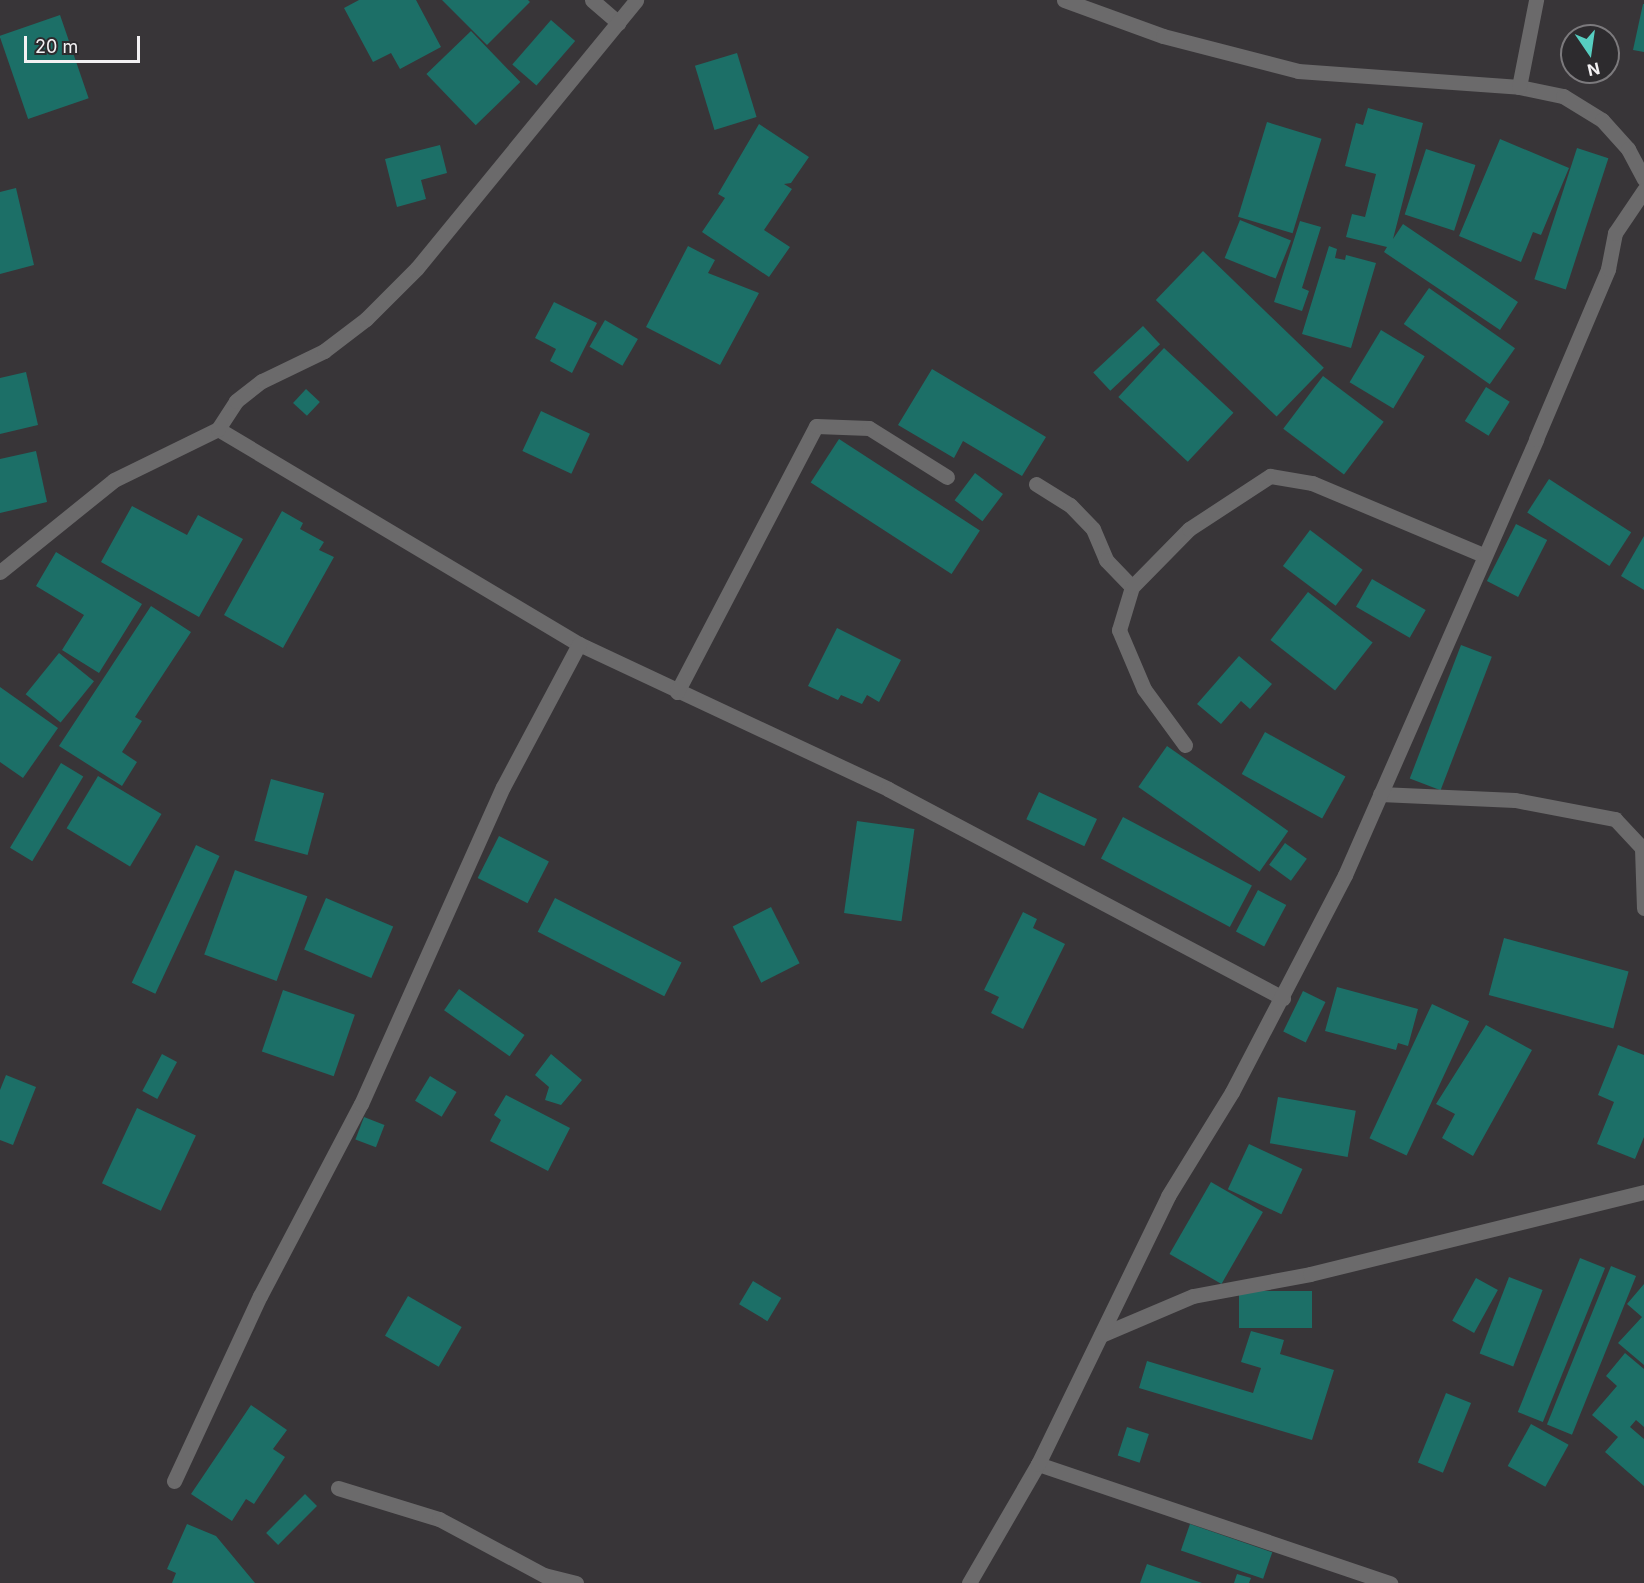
<!DOCTYPE html>
<style>
body{margin:0}
#map{position:relative;width:1644px;height:1583px;overflow:hidden;background:#383538;font-family:Inter,sans-serif}
div>[style]{position:absolute}
[style*='--x']{left:calc(var(--x)*1px);top:calc(var(--y)*1px);width:calc(var(--w)*1px);rotate:calc(var(--a)*1deg)}
.building>*{inset:0;background:#1c6f67;transform-origin:0 0}
.minor>*{height:15px;margin:-7.5px;padding:0 7.5px;transform-origin:7.5px;border-radius:7.5px;background:#6b6a6b}
span{translate:-50% -50%;white-space:nowrap;text-align:center;line-height:1.15;-webkit-text-stroke:4.5px #2d2b2e;paint-order:stroke}
.north{position:absolute;left:1560px;top:24px;width:60px;height:60px;box-sizing:border-box;background:#2d2b2e;border:2px solid #7c7a7d;border-radius:50%;rotate:167deg;font-size:16px;font-weight:700;line-height:24px;text-align:center;color:#f3f1f3}
.north::after{content:'';display:block;margin:auto;width:21px;height:27px;background:#57cec1;clip-path:polygon(50% 0,100% 100%,50% 72%,0 100%)}
.scale{position:absolute;left:24px;top:36px;width:116px;height:27px;box-sizing:border-box;border:3px solid #f3f1f3;border-top:0;padding-left:8px;font-size:18px;line-height:21px;white-space:nowrap;color:#f3f1f3;-webkit-text-stroke:4px #2d2b2e;paint-order:stroke}
</style>
<div id="map">
<div class="building">
<div style="clip-path:polygon(359px 0,416px 0,441px 47px,400px 69px,391px 53px,373px 62px,344px 8px)"></div>
<div style="clip-path:polygon(442px 0,528px 0,530px 2px,487px 45px)"></div>
<div style="clip-path:polygon(1643px 4px,1644px 4px,1644px 52px,1633px 50px)"></div>
<div style="left:60px;top:15px;width:88px;height:64px;rotate:71deg"></div>
<div style="left:551px;top:20px;width:32px;height:59px;rotate:41deg"></div>
<div style="left:471px;top:31px;width:71px;height:62px;rotate:46deg"></div>
<div style="left:737px;top:53px;width:67px;height:44px;rotate:73deg"></div>
<div style="clip-path:polygon(1368px 108px,1423px 123px,1393px 239px,1403px 224px,1518px 302px,1500px 330px,1384px 252px,1387px 247px,1346px 237px,1352px 214px,1365px 217px,1376px 174px,1345px 166px,1356px 123px,1363px 125px)"></div>
<div style="left:1267px;top:122px;width:57px;height:99px;rotate:17deg"></div>
<div style="clip-path:polygon(759px 124px,809px 157px,791px 183px,784px 184px,792px 189px,764px 230px,790px 247px,769px 277px,702px 232px,725px 198px,718px 194px)"></div>
<div style="clip-path:polygon(1500px 139px,1569px 168px,1541px 235px,1533px 232px,1521px 262px,1459px 236px)"></div>
<div style="clip-path:polygon(440px 145px,447px 173px,421px 180px,426px 199px,397px 207px,385px 159px)"></div>
<div style="left:1577px;top:148px;width:33px;height:138px;rotate:18deg"></div>
<div style="left:1426px;top:149px;width:52px;height:69px;rotate:18deg"></div>
<div style="clip-path:polygon(16px 188px,34px 265px,0 274px,0 192px)"></div>
<div style="left:1240px;top:220px;width:55px;height:41px;rotate:22deg"></div>
<div style="clip-path:polygon(1300px 221px,1321px 227px,1302px 288px,1309px 291px,1302px 311px,1274px 302px)"></div>
<div style="clip-path:polygon(688px 246px,715px 260px,708px 273px,759px 293px,720px 365px,646px 327px)"></div>
<div style="clip-path:polygon(1329px 246px,1337px 249px,1335px 258px,1345px 260px,1346px 255px,1376px 263px,1351px 348px,1302px 334px)"></div>
<div style="left:1203px;top:251px;width:168px;height:68px;rotate:44deg"></div>
<div style="left:1429px;top:288px;width:105px;height:44px;rotate:35deg"></div>
<div style="clip-path:polygon(554px 302px,597px 323px,572px 373px,550px 361px,556px 349px,535px 338px)"></div>
<div style="left:605px;top:320px;width:38px;height:31px;rotate:30deg"></div>
<div style="left:1143px;top:326px;width:25px;height:68px;rotate:47deg"></div>
<div style="left:1381px;top:330px;width:51px;height:61px;rotate:31deg"></div>
<div style="left:1164px;top:348px;width:95px;height:67px;rotate:43deg"></div>
<div style="clip-path:polygon(932px 369px,1046px 437px,1022px 476px,963px 441px,954px 458px,898px 425px)"></div>
<div style="clip-path:polygon(26px 372px,38px 425px,0 434px,0 378px)"></div>
<div style="left:1323px;top:376px;width:76px;height:66px;rotate:37deg"></div>
<div style="left:1486px;top:387px;width:28px;height:40px;rotate:32deg"></div>
<div style="left:306px;top:389px;width:19px;height:19px;rotate:43deg"></div>
<div style="left:541px;top:411px;width:54px;height:44px;rotate:25deg"></div>
<div style="left:839px;top:439px;width:168px;height:52px;rotate:33deg"></div>
<div style="clip-path:polygon(36px 451px,47px 502px,0 513px,0 459px)"></div>
<div style="left:975px;top:473px;width:35px;height:34px;rotate:37deg"></div>
<div style="left:1549px;top:479px;width:98px;height:40px;rotate:33deg"></div>
<div style="clip-path:polygon(132px 506px,187px 535px,198px 515px,243px 539px,199px 617px,101px 562px)"></div>
<div style="clip-path:polygon(282px 511px,303px 523px,300px 529px,324px 542px,319px 550px,334px 557px,283px 648px,224px 615px)"></div>
<div style="left:1516px;top:524px;width:35px;height:64px;rotate:27deg"></div>
<div style="left:1310px;top:530px;width:66px;height:45px;rotate:37deg"></div>
<div style="clip-path:polygon(1644px 536px,1644px 590px,1621px 576px)"></div>
<div style="clip-path:polygon(56px 552px,142px 604px,99px 673px,62px 650px,84px 615px,36px 586px)"></div>
<div style="left:1372px;top:579px;width:62px;height:32px;rotate:30deg"></div>
<div style="left:1308px;top:592px;width:82px;height:61px;rotate:38deg"></div>
<div style="clip-path:polygon(151px 606px,191px 632px,135px 717px,142px 721px,122px 752px,137px 762px,122px 786px,59px 746px)"></div>
<div style="clip-path:polygon(837px 628px,901px 660px,879px 702px,867px 695px,862px 704px,841px 695px,838px 700px,808px 686px)"></div>
<div style="left:1461px;top:645px;width:33px;height:143px;rotate:21deg"></div>
<div style="left:59px;top:653px;width:45px;height:53px;rotate:39deg"></div>
<div style="clip-path:polygon(1239px 656px,1272px 684px,1250px 709px,1241px 701px,1221px 724px,1197px 704px)"></div>
<div style="clip-path:polygon(0 687px,58px 728px,23px 778px,0 762px)"></div>
<div style="left:1265px;top:732px;width:92px;height:48px;rotate:29deg"></div>
<div style="left:1167px;top:746px;width:148px;height:50px;rotate:35deg"></div>
<div style="left:61px;top:763px;width:26px;height:99px;rotate:31deg"></div>
<div style="left:98px;top:776px;width:74px;height:61px;rotate:31deg"></div>
<div style="left:271px;top:779px;width:55px;height:64px;rotate:15deg"></div>
<div style="left:1039px;top:792px;width:64px;height:30px;rotate:25deg"></div>
<div style="left:1123px;top:817px;width:146px;height:47px;rotate:28deg"></div>
<div style="left:857px;top:821px;width:58px;height:93px;rotate:8deg"></div>
<div style="left:499px;top:836px;width:56px;height:47px;rotate:27deg"></div>
<div style="left:1285px;top:843px;width:27px;height:27px;rotate:36deg"></div>
<div style="left:196px;top:845px;width:26px;height:152px;rotate:25deg"></div>
<div style="left:235px;top:870px;width:77px;height:90px;rotate:20deg"></div>
<div style="left:1258px;top:890px;width:32px;height:47px;rotate:28deg"></div>
<div style="left:326px;top:898px;width:73px;height:56px;rotate:23deg"></div>
<div style="left:555px;top:898px;width:142px;height:38px;rotate:27deg"></div>
<div style="left:771px;top:907px;width:63px;height:43px;rotate:63deg"></div>
<div style="clip-path:polygon(1023px 912px,1037px 919px,1033px 928px,1065px 944px,1023px 1029px,991px 1013px,999px 997px,984px 990px)"></div>
<div style="left:1504px;top:938px;width:129px;height:59px;rotate:15deg"></div>
<div style="clip-path:polygon(1337px 987px,1418px 1009px,1408px 1046px,1398px 1043px,1396px 1050px,1325px 1031px)"></div>
<div style="left:459px;top:989px;width:80px;height:26px;rotate:35deg"></div>
<div style="left:283px;top:990px;width:76px;height:65px;rotate:19deg"></div>
<div style="left:1303px;top:991px;width:25px;height:45px;rotate:26deg"></div>
<div style="left:1432px;top:1004px;width:41px;height:148px;rotate:25deg"></div>
<div style="clip-path:polygon(1486px 1025px,1532px 1050px,1473px 1156px,1442px 1138px,1455px 1114px,1436px 1104px)"></div>
<div style="clip-path:polygon(1618px 1045px,1644px 1055px,1644px 1137px,1635px 1159px,1597px 1144px,1614px 1102px,1598px 1095px)"></div>
<div style="left:162px;top:1054px;width:17px;height:42px;rotate:28deg"></div>
<div style="clip-path:polygon(551px 1054px,582px 1080px,561px 1105px,545px 1100px,549px 1087px,535px 1075px)"></div>
<div style="clip-path:polygon(6px 1075px,36px 1087px,13px 1145px,0 1140px,0 1090px)"></div>
<div style="left:430px;top:1076px;width:31px;height:29px;rotate:31deg"></div>
<div style="clip-path:polygon(506px 1095px,570px 1128px,548px 1171px,490px 1141px,501px 1120px,494px 1115px)"></div>
<div style="left:1278px;top:1097px;width:79px;height:47px;rotate:10deg"></div>
<div style="left:137px;top:1108px;width:65px;height:83px;rotate:25deg"></div>
<div style="left:364px;top:1117px;width:22px;height:24px;rotate:21deg"></div>
<div style="left:1249px;top:1144px;width:59px;height:50px;rotate:25deg"></div>
<div style="left:1211px;top:1182px;width:60px;height:83px;rotate:30deg"></div>
<div style="left:1580px;top:1258px;width:27px;height:166px;rotate:22deg"></div>
<div style="left:1611px;top:1266px;width:27px;height:171px;rotate:22deg"></div>
<div style="left:1509px;top:1277px;width:36px;height:82px;rotate:21deg"></div>
<div style="left:1476px;top:1278px;width:25px;height:49px;rotate:29deg"></div>
<div style="left:753px;top:1281px;width:33px;height:27px;rotate:31deg"></div>
<div style="clip-path:polygon(1644px 1284px,1644px 1365px,1618px 1343px,1642px 1317px,1627px 1304px)"></div>
<div style="left:1312px;top:1291px;width:37px;height:73px;rotate:90deg"></div>
<div style="left:408px;top:1296px;width:62px;height:46px;rotate:30deg"></div>
<div style="clip-path:polygon(1251px 1331px,1284px 1340px,1280px 1354px,1334px 1370px,1312px 1440px,1139px 1388px,1147px 1361px,1253px 1393px,1261px 1368px,1241px 1362px)"></div>
<div style="clip-path:polygon(1625px 1353px,1644px 1369px,1644px 1427px,1636px 1420px,1630px 1427px,1644px 1439px,1644px 1486px,1605px 1452px,1618px 1437px,1592px 1415px,1617px 1386px,1606px 1376px)"></div>
<div style="left:1446px;top:1393px;width:27px;height:75px;rotate:22deg"></div>
<div style="clip-path:polygon(251px 1405px,287px 1430px,273px 1449px,285px 1457px,254px 1504px,246px 1499px,232px 1521px,191px 1494px)"></div>
<div style="left:1531px;top:1424px;width:43px;height:48px;rotate:29deg"></div>
<div style="left:1127px;top:1427px;width:23px;height:30px;rotate:18deg"></div>
<div style="left:305px;top:1494px;width:17px;height:55px;rotate:45deg"></div>
<div style="clip-path:polygon(187px 1524px,216px 1536px,255px 1583px,172px 1583px,176px 1573px,167px 1569px)"></div>
<div style="left:1190px;top:1524px;width:87px;height:28px;rotate:19deg"></div>
<div style="clip-path:polygon(1147px 1564px,1202px 1583px,1140px 1583px)"></div>
<div style="clip-path:polygon(1237px 1574px,1251px 1578px,1249px 1583px,1234px 1583px)"></div>
</div>
<div class="minor">
<div style="--x:592;--y:0;--w:35;--a:41"></div>
<div style="--x:1064;--y:0;--w:105;--a:20"></div>
<div style="--x:1163;--y:36;--w:139;--a:14.5"></div>
<div style="--x:1298;--y:71;--w:222;--a:4.1"></div>
<div style="--x:1519;--y:87;--w:45;--a:11.6"></div>
<div style="--x:1563;--y:96;--w:46;--a:31.6"></div>
<div style="--x:1602;--y:120;--w:39;--a:48"></div>
<div style="--x:1628;--y:149;--w:34;--a:62"></div>
<div style="--x:1519;--y:87;--w:89;--a:-78.9"></div>
<div style="--x:218;--y:429;--w:420;--a:30.8"></div>
<div style="--x:579;--y:644;--w:341;--a:25.1"></div>
<div style="--x:888;--y:789;--w:447;--a:27.9"></div>
<div style="--x:1036;--y:484;--w:40;--a:32"></div>
<div style="--x:1070;--y:505;--w:33;--a:46"></div>
<div style="--x:1093;--y:529;--w:34;--a:67"></div>
<div style="--x:1106;--y:560;--w:37;--a:46"></div>
<div style="--x:0;--y:572;--w:146;--a:-38.9"></div>
<div style="--x:114;--y:480;--w:116;--a:-26.1"></div>
<div style="--x:218;--y:429;--w:33;--a:-57"></div>
<div style="--x:236;--y:401;--w:33;--a:-38"></div>
<div style="--x:262;--y:381;--w:69;--a:-25.8"></div>
<div style="--x:324;--y:351;--w:53;--a:-37.3"></div>
<div style="--x:366;--y:319;--w:72;--a:-45"></div>
<div style="--x:417;--y:268;--w:346;--a:-50.7"></div>
<div style="--x:677;--y:692;--w:300;--a:-62.4"></div>
<div style="--x:816;--y:426;--w:53;--a:2.2"></div>
<div style="--x:869;--y:428;--w:92;--a:32.1"></div>
<div style="--x:1185;--y:745;--w:69;--a:-126.2"></div>
<div style="--x:1144;--y:689;--w:64;--a:-113"></div>
<div style="--x:1119;--y:630;--w:45;--a:-73.2"></div>
<div style="--x:1132;--y:587;--w:81;--a:-45.5"></div>
<div style="--x:1189;--y:529;--w:97;--a:-33.2"></div>
<div style="--x:1270;--y:476;--w:43;--a:9.5"></div>
<div style="--x:1312;--y:483;--w:186;--a:22.8"></div>
<div style="--x:1380;--y:794;--w:135;--a:2.5"></div>
<div style="--x:1515;--y:800;--w:102;--a:10.8"></div>
<div style="--x:1615;--y:819;--w:40;--a:47"></div>
<div style="--x:1642;--y:848;--w:60;--a:88.1"></div>
<div style="--x:1101;--y:1335;--w:100;--a:-23"></div>
<div style="--x:1193;--y:1296;--w:119;--a:-10.6"></div>
<div style="--x:1310;--y:1274;--w:344;--a:-13.8"></div>
<div style="--x:1038;--y:1464;--w:372;--a:18.7"></div>
<div style="--x:174;--y:1481;--w:204;--a:-65.1"></div>
<div style="--x:260;--y:1296;--w:217;--a:-62.3"></div>
<div style="--x:361;--y:1104;--w:347;--a:-65.9"></div>
<div style="--x:503;--y:787;--w:162;--a:-62"></div>
<div style="--x:338;--y:1488;--w:106;--a:17.1"></div>
<div style="--x:439;--y:1519;--w:119;--a:28.1"></div>
<div style="--x:544;--y:1575;--w:33;--a:14"></div>
<div style="--x:969;--y:1583;--w:138;--a:-59.9"></div>
<div style="--x:1038;--y:1464;--w:298;--a:-64.1"></div>
<div style="--x:1168;--y:1196;--w:122;--a:-58.4"></div>
<div style="--x:1232;--y:1092;--w:245;--a:-62.5"></div>
<div style="--x:1345;--y:875;--w:476;--a:-66.3"></div>
<div style="--x:1536;--y:439;--w:185;--a:-67"></div>
<div style="--x:1608;--y:269;--w:37;--a:-79"></div>
<div style="--x:1615;--y:233;--w:52;--a:-56"></div>
</div>
<div class="north">N</div>
<div class="scale">20 m</div>
</div>
